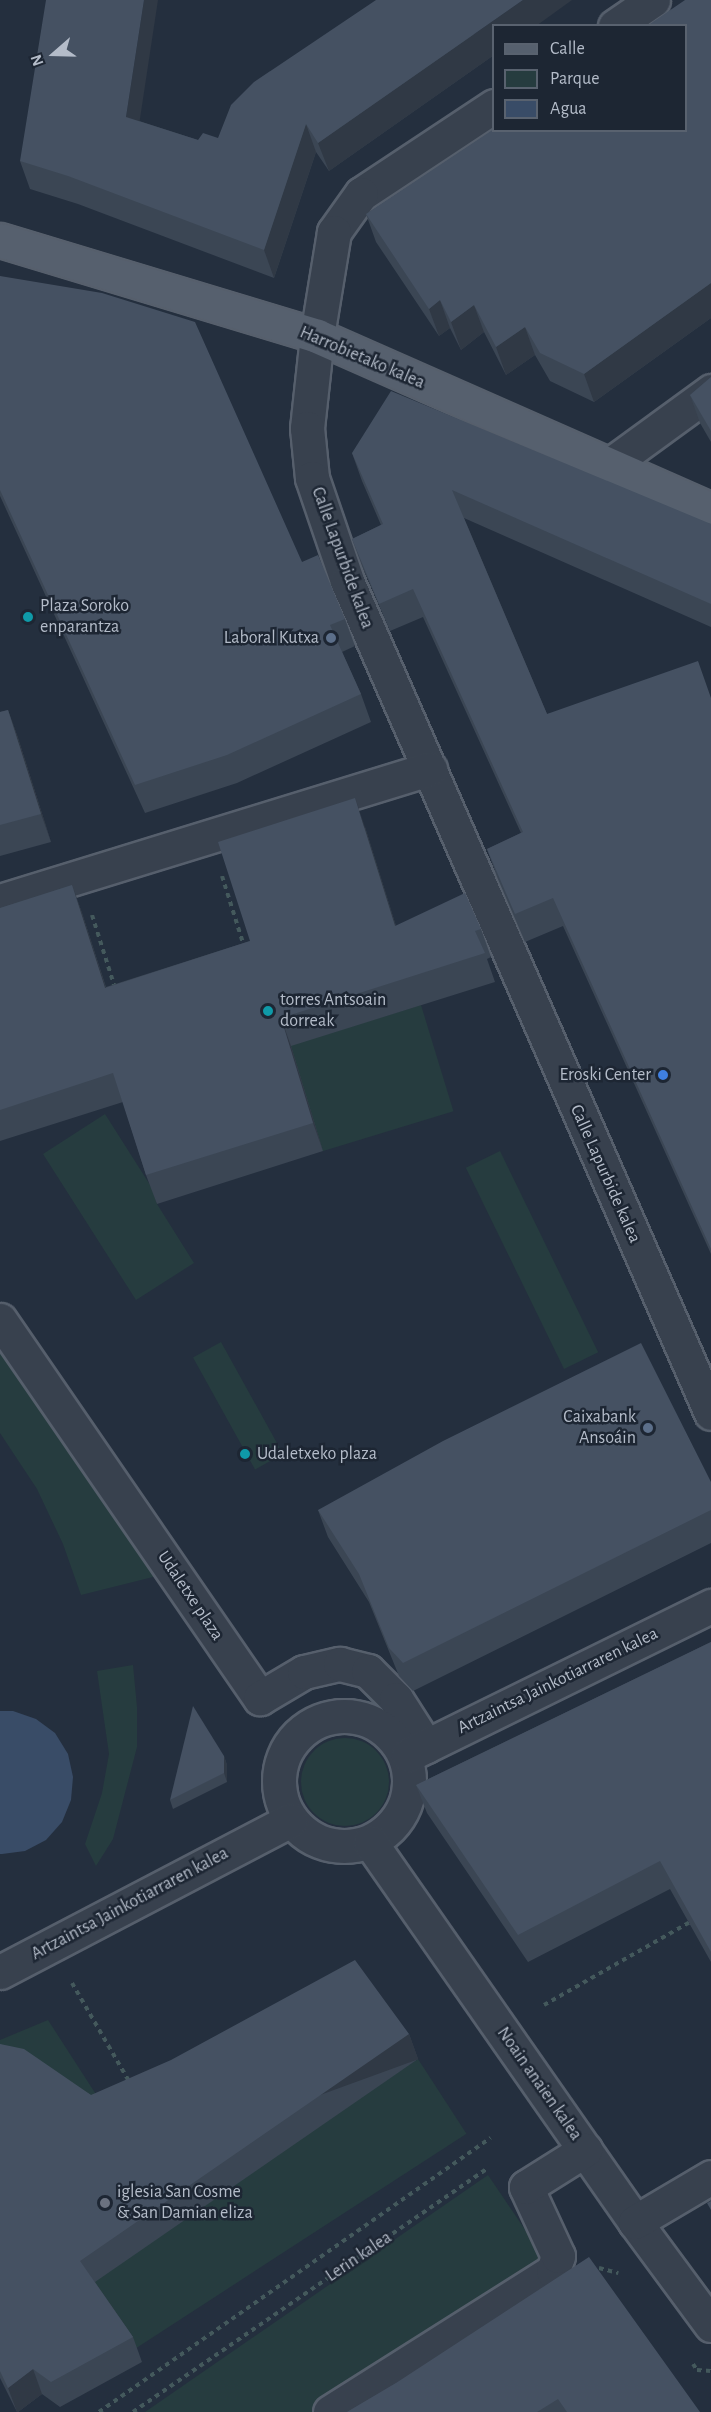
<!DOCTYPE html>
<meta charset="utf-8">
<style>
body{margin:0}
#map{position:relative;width:711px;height:2412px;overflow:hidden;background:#242f3e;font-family:"Alegreya Sans",sans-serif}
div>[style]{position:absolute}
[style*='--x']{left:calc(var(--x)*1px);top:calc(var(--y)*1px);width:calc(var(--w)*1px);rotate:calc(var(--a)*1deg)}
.green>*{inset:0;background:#263c3f;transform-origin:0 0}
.round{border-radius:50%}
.water>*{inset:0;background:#394c67}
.path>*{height:4px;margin-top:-2px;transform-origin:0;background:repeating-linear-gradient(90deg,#44595c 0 4.5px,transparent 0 9px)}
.roads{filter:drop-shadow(2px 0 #565f6c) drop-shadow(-2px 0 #565f6c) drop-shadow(0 2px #565f6c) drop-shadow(0 -2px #565f6c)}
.minor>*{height:33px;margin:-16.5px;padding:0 16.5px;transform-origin:16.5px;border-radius:16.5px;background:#38414e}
.minor>.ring{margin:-16.5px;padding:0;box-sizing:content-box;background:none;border:33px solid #38414e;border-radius:50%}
.major>*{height:33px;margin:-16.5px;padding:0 16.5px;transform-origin:16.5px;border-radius:16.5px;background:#56606e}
.wall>*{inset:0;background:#3b4654}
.shaded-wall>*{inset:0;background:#303945;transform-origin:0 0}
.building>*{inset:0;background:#455162}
.dots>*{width:16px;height:16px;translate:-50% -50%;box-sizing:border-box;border:3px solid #1d2633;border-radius:50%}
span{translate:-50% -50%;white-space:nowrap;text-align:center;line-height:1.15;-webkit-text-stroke:5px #1d2633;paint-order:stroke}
.street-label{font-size:18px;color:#b4bcc9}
.poi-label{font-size:18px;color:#b4bcc9}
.left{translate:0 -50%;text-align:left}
.right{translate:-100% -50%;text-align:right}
.legend{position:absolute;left:492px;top:24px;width:195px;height:108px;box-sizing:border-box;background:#1d2633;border:2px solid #59626f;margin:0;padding:8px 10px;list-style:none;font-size:18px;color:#b4bcc9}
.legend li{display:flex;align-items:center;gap:12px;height:30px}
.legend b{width:30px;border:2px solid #59626f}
.north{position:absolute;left:24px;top:24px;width:60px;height:60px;-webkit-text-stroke:4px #1d2633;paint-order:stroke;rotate:250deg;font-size:16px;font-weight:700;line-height:24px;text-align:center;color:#b4bcc9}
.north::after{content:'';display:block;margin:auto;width:21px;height:27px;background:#b4bcc9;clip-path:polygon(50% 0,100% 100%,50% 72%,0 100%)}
</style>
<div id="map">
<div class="green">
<div style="left:421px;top:1005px;width:111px;height:137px;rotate:73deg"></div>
<div style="clip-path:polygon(105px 1114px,152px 1188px,157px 1204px,194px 1263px,136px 1300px,43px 1154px)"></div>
<div style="left:500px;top:1151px;width:224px;height:38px;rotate:64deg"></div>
<div style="left:221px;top:1342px;width:128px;height:32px;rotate:61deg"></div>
<div style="clip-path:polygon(0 1350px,157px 1576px,81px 1595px,63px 1544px,37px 1489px,0 1433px)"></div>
<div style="clip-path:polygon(133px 1665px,137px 1707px,137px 1747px,113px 1839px,96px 1866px,85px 1844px,102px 1793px,109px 1754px,97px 1671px)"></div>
<div class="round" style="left:301px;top:1738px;width:88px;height:88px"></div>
<div style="clip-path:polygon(48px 2020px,110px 2116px,0 2067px,0 2040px)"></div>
<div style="left:418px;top:2059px;width:89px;height:400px;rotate:57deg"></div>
<div style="clip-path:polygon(488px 2175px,553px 2271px,329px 2412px,145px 2412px)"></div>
</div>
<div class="water">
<div style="clip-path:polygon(0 1711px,13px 1711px,36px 1719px,55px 1733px,68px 1754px,73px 1777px,71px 1800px,62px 1822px,46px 1840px,25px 1851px,2px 1854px,0 1854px)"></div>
</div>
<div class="path">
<div style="--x:222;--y:876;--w:73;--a:72.6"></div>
<div style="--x:92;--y:915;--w:77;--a:72.5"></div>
<div style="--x:72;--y:1983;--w:116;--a:59.9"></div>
<div style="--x:544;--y:2005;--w:170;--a:-29.6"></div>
<div style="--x:599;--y:2268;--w:20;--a:15"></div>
<div style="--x:693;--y:2364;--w:7;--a:56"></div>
<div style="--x:697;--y:2370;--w:14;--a:4"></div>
<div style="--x:99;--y:2412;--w:478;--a:-35"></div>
<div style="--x:133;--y:2412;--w:429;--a:-34.5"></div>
</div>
<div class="roads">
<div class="minor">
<div style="--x:615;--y:26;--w:46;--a:-34.4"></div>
<div style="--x:494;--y:106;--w:159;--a:146.5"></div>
<div style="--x:361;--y:194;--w:47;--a:125.4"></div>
<div style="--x:334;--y:232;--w:105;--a:99.3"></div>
<div style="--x:317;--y:336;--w:93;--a:96.2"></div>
<div style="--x:307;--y:428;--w:50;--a:84.3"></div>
<div style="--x:312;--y:478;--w:109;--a:71.2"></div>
<div style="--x:347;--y:581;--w:908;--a:66.37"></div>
<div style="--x:611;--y:464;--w:124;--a:-36.1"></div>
<div style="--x:0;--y:901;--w:450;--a:-17.1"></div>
<div style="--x:0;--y:1320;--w:459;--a:55.5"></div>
<div style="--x:260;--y:1698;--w:51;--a:-30.6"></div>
<div style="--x:304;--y:1672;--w:37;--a:-13"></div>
<div style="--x:340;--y:1664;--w:29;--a:14"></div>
<div style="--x:368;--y:1671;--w:40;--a:45"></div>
<div style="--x:396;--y:1699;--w:56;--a:57.4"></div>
<div class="ring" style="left:279px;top:1716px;width:97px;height:97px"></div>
<div style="--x:408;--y:1755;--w:338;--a:-26.2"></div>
<div style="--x:370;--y:1842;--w:463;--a:55.1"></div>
<div style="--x:635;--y:2222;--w:128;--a:53.6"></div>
<div style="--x:0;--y:1972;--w:328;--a:-27.6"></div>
<div style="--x:635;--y:2222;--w:88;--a:-30.6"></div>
<div style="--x:330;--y:2412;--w:264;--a:-32.3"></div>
<div style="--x:553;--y:2271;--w:16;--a:-72"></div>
<div style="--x:558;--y:2256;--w:76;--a:-114.9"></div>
<div style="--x:526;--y:2187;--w:70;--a:-32.1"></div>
</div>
<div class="major">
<div style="--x:0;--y:240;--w:331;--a:16.8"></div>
<div style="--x:317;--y:336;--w:431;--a:23.8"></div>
</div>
</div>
<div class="wall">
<div style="clip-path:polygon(711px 0,711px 318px,594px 402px,550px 381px,535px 355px,506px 375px,484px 332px,461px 350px,450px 328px,439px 336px,376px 242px,366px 214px)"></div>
<div style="clip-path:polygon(494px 26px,494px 55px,329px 171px,316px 152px,274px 278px,78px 204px,30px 189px,20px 161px,139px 121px,198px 140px,218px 138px)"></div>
<div style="clip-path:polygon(0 276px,302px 562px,345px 619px,355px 646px,342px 652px,361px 694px,371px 722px,237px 783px,145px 813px,0 496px)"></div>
<div style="clip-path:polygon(711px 377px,711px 442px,700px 423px,690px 395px)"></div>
<div style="clip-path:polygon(352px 453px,711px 524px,711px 627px,464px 518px,547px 714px,711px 698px,711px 1254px,563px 926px,525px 942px,497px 877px,487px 849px,521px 833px,423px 617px,390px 631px,362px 566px,352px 539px,381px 525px,362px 481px)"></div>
<div style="clip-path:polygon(8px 710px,18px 738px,51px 842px,0 856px,0 712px)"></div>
<div style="clip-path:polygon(365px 827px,396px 926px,481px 929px,491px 957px,487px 959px,495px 982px,291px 1046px,323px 1151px,157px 1204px,146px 1175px,123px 1102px,0 1141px,0 908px,72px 885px,82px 913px,106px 987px,250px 941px)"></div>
<div style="clip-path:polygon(711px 1482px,711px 1543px,413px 1691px,399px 1676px,369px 1602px,328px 1537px,318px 1510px)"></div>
<div style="clip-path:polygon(711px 1642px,711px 1962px,670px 1889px,528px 1962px,427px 1813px,416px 1785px)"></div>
<div style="clip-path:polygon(224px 1756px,227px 1765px,227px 1782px,173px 1809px,170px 1800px)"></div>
<div style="clip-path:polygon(409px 2034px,418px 2059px,95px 2282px,133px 2337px,142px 2362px,60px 2407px,42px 2394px,18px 2412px,17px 2412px,0 2378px,0 2044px,91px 2095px)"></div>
<div style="clip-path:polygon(396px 2383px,700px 2412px,347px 2412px)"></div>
</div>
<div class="shaded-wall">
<div style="clip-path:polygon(144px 0,158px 0,136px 145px,126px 117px)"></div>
<div style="clip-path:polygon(523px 0,572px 0,536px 26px,494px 26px,494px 55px,329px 171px,318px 143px)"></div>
<div style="clip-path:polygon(306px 124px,316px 152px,274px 278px,264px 250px)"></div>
<div style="clip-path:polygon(711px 283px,711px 318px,594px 402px,584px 374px)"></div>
<div style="clip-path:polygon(440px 300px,450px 328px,439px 336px,429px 309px)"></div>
<div style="clip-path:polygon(474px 305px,484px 332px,461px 350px,451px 322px)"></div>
<div style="clip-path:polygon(525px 327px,535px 355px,506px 375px,496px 347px)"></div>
<div style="clip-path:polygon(8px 710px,18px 738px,51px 842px,41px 814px)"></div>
<div style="clip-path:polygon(355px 798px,365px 827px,405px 955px,395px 926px)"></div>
<div style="clip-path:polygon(72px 885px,82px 913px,115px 1016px,105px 988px)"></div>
<div style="clip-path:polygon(281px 1018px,291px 1046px,323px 1151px,313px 1123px)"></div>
<div style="clip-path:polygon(224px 1756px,227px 1765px,227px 1782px,224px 1773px)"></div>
<div style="left:409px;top:2034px;width:27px;height:400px;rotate:70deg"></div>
<div style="clip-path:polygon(33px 2369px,42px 2394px,18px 2412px,17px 2412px,8px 2388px)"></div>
</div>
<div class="building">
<div style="clip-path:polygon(46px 0,144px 0,126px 117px,198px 140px,203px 133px,218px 138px,231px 105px,254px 82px,376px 0,523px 0,318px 143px,306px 124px,264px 250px,68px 176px,20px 161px)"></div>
<div style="clip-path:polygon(685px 0,711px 0,711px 283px,584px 374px,540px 353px,525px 327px,496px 347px,474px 305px,451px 322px,440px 300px,429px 309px,366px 214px,494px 129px,494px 130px,686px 130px,686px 26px,647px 26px)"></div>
<div style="clip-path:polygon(0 276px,102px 293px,195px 322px,302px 562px,318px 555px,345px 619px,330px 625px,361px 694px,227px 755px,135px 785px,0 490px)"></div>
<div style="clip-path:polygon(711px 377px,711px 431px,690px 395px)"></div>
<div style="clip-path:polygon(391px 391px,711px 524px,711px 604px,452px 490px,547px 714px,698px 661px,711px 698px,711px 1249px,553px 898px,515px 914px,487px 849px,523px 832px,413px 589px,379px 604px,352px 539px,383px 524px,352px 453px)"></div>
<div style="clip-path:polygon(8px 710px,41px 814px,0 825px,0 712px)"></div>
<div style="clip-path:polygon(355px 798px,395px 926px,465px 893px,481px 929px,475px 931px,485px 953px,281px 1018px,313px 1123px,146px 1175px,113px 1073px,0 1110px,0 908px,72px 885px,105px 988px,250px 941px,218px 842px)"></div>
<div style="clip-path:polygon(641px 1343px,711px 1482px,711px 1510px,403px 1663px,389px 1648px,359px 1574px,318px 1510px,443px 1441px)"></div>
<div style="clip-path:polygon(711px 1642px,711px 1952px,660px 1861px,518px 1935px,416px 1785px)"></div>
<div style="clip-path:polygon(193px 1706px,224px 1756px,224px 1773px,170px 1800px)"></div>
<div style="clip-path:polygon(355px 1960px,409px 2034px,80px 2261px,133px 2337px,51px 2382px,33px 2369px,8px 2388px,0 2371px,0 2044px,24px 2049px,91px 2095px,171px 2060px)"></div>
<div style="clip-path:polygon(711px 2201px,711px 2210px,707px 2203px)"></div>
<div style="clip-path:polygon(589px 2257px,700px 2412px,567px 2412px,558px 2399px,537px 2412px,347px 2412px,396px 2383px)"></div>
</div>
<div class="dots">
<div style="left:28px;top:617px;background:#0f9aa8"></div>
<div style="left:331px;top:638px;background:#5c6f8a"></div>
<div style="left:268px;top:1011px;background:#0f9aa8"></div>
<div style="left:663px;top:1075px;background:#3f7fe0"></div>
<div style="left:648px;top:1428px;background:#5c6f8a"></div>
<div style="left:245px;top:1454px;background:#0f9aa8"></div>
<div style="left:105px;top:2203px;background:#6b7280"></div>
</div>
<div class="street-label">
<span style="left:362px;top:358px;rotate:23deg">Harrobietako kalea</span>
<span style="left:342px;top:558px;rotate:70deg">Calle Lapurbide kalea</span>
<span style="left:605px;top:1174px;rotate:66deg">Calle Lapurbide kalea</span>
<span style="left:190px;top:1596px;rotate:56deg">Udaletxe plaza</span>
<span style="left:558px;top:1681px;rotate:-26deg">Artzaintsa Jainkotiarraren kalea</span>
<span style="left:130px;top:1904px;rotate:-28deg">Artzaintsa Jainkotiarraren kalea</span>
<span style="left:539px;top:2084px;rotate:55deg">Noain anaien kalea</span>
<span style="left:359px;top:2257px;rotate:-34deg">Lerin kalea</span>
</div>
<div class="poi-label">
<span class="left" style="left:40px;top:617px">Plaza Soroko<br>enparantza</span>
<span class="right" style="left:319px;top:638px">Laboral Kutxa</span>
<span class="left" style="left:280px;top:1011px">torres Antsoain<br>dorreak</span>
<span class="right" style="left:651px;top:1075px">Eroski Center</span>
<span class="right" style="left:636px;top:1428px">Caixabank<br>Ansoáin</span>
<span class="left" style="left:257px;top:1454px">Udaletxeko plaza</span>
<span class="left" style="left:117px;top:2203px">iglesia San Cosme<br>&amp; San Damian eliza</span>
</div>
<ul class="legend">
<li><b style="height:8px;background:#56606e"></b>Calle</li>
<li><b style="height:16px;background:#263c3f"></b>Parque</li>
<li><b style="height:16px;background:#394c67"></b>Agua</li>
</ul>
<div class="north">N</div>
</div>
